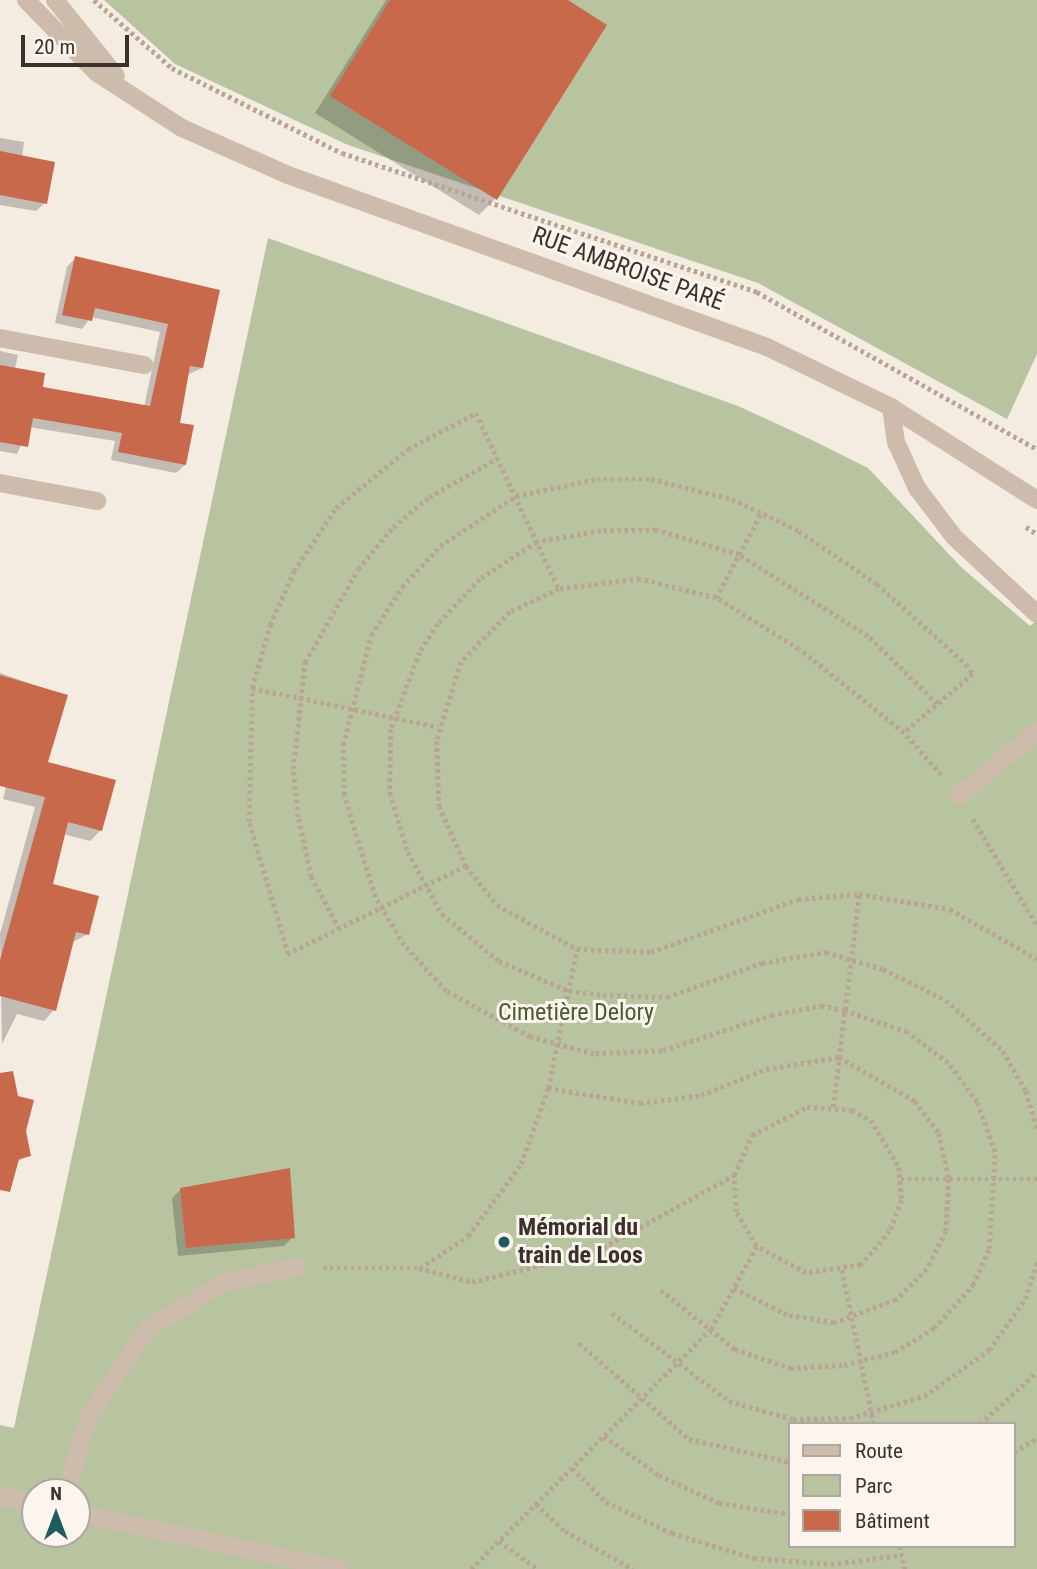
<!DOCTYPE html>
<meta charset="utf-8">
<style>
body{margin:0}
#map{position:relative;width:1037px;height:1569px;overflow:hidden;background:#f4ebe1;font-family:"Roboto Condensed",sans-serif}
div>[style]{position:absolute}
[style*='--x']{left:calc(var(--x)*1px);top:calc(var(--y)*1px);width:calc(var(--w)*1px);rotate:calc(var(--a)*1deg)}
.green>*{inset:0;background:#b8c4a0}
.shadow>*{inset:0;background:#0003}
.building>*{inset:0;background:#c8694b}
.path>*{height:4.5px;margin-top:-2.25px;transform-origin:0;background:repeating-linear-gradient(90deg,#b9a596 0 3.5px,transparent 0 7px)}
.service>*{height:18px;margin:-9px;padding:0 9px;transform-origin:9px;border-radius:9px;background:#cdbbac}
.minor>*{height:18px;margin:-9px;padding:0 9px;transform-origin:9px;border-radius:9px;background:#cdbbac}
.tertiary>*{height:18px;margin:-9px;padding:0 9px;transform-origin:9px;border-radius:9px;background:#cdbbac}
.dots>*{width:19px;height:19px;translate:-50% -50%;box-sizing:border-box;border:4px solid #fbf5ee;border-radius:50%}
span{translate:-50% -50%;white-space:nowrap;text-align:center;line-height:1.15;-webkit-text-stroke:6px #fbf5ee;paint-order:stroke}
.street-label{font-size:24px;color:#3b302b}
.park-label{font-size:24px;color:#4a5a2e}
.poi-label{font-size:24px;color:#3b302b;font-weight:700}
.left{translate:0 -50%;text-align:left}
.legend{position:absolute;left:788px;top:1422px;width:228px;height:126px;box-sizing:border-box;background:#fbf5ee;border:2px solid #aea6a0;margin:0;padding:9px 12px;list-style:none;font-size:21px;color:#3b302b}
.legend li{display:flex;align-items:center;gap:14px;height:35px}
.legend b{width:35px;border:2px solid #aea6a0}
.north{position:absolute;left:21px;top:1478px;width:70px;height:70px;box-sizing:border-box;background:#fbf5ee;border:2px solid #aea6a0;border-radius:50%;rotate:0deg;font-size:19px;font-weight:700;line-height:28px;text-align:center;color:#3b302b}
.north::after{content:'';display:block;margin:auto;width:24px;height:32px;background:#1f5a5e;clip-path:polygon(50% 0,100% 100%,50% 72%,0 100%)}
.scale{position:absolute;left:21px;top:35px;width:108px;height:32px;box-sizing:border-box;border:4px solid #3b302b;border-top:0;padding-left:9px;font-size:21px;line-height:24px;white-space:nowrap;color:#3b302b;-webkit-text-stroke:5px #fbf5ee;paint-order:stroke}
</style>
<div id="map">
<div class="green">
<div style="clip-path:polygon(104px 0,1037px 0,1037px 354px,1007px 419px,758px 283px,348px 145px,175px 64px)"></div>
<div style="clip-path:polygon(evenodd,268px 238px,738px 406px,812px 440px,868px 468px,961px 567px,1030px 626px,1037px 620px,1037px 1569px,0 1569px,0 1425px,14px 1428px,268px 238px,790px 1424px,1014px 1424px,1014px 1546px,790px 1546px,790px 1424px,268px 238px,35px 1492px,77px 1492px,77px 1534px,35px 1534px,35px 1492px)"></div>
</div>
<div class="shadow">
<div style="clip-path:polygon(386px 0,565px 0,495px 199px,479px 215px,315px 113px)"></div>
<div style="clip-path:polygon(0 129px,0 138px,24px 142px,22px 157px,45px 203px,36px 211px,0 205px)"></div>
<div style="clip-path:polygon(75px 258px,218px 291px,202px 368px,187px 375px,178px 424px,185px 465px,176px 473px,111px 460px,115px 441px,29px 427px,17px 454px,0 451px,0 351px,18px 355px,15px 369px,41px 388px,144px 407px,160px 332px,91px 317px,82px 329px,55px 323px,67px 267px)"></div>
<div style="clip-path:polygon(0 673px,66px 696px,46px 764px,101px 830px,90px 841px,63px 834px,51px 885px,88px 934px,71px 943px,54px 1010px,44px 1021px,17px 1014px,2px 1044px,0 934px,35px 807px,3px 799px,16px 747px,0 744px)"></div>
<div style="clip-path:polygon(0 1093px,24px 1131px,29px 1156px,0 1169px)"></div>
<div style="clip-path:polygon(181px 1189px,293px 1237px,284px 1246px,178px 1256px,172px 1198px)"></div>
</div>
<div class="building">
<div style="clip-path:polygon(390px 0,568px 0,607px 25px,497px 200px,330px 96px)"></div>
<div style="clip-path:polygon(0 151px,55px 162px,47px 204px,0 195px)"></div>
<div style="clip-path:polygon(75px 256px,220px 290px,203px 368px,190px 366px,180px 423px,194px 425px,186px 465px,118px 452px,122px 433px,33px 418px,28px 447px,0 442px,0 365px,45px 373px,43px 387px,150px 406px,168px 324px,95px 308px,92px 321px,62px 315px)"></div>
<div style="clip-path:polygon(0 675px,68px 695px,48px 762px,116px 780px,102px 831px,68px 822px,53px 884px,99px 896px,89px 935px,76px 932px,56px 1011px,0 996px,0 960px,45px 797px,0 786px)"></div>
<div style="clip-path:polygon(13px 1071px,18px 1096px,34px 1100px,26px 1131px,31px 1156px,19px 1159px,10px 1192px,0 1190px,0 1073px)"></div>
<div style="clip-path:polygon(290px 1168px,295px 1238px,186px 1248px,180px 1188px)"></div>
</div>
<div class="path">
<div style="--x:94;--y:0;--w:103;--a:41.1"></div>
<div style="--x:172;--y:68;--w:190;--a:26.6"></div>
<div style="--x:342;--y:153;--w:438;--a:18.5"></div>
<div style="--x:757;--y:292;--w:321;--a:29.3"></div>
<div style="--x:1026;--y:527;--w:13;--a:32"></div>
<div style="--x:716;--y:598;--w:96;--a:-62.1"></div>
<div style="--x:252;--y:688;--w:190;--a:11.8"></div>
<div style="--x:937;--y:704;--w:97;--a:-135.4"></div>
<div style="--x:868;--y:636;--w:152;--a:-147.9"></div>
<div style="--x:739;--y:555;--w:87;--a:-163.2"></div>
<div style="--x:656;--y:530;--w:55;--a:179"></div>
<div style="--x:601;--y:531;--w:65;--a:170.2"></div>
<div style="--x:537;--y:542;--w:68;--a:147"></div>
<div style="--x:480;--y:579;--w:62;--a:133"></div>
<div style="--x:438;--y:624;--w:33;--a:123"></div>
<div style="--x:420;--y:652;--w:82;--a:110.6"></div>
<div style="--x:391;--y:729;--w:64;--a:90.9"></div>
<div style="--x:390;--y:793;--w:62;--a:73"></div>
<div style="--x:408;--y:852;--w:71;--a:61.3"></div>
<div style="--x:442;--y:914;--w:74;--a:39.5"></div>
<div style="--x:499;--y:961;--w:76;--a:23.2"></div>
<div style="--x:569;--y:991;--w:34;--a:7"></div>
<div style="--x:603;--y:995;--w:64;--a:1.8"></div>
<div style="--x:667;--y:997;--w:101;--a:-19.7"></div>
<div style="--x:762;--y:963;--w:65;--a:-9.8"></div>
<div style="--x:826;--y:952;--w:59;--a:16.6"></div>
<div style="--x:883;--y:969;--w:70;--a:26.2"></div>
<div style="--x:946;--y:1000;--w:76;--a:41.8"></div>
<div style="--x:1003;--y:1051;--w:46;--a:60.1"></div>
<div style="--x:1026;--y:1091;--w:40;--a:74"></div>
<div style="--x:941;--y:775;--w:56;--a:-131.4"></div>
<div style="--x:904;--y:733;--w:134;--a:-141.3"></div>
<div style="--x:799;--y:649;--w:97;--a:-148.4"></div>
<div style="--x:716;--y:598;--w:78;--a:-166"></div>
<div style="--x:640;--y:579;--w:82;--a:173"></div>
<div style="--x:559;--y:589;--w:54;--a:154.9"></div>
<div style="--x:510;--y:612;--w:70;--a:134.4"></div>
<div style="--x:461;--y:662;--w:83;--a:106.9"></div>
<div style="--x:437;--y:741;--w:65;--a:88.2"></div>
<div style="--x:439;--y:806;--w:66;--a:65.8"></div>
<div style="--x:466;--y:866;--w:50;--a:51.5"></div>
<div style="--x:497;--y:905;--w:91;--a:28.8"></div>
<div style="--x:577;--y:949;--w:74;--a:2.3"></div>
<div style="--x:651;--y:952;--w:156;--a:-19.8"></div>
<div style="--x:798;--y:899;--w:61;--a:-4.7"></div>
<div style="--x:859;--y:894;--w:92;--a:9.4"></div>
<div style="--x:950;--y:909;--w:100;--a:29.9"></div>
<div style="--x:973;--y:819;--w:124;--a:58.9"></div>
<div style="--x:466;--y:866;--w:199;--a:153.7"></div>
<div style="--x:288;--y:954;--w:138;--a:-106.5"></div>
<div style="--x:249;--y:822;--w:134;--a:-88.7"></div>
<div style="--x:252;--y:688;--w:66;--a:-74.1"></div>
<div style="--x:270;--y:625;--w:59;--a:-66"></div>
<div style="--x:294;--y:571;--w:76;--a:-56.3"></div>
<div style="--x:336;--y:508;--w:93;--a:-39.3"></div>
<div style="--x:408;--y:449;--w:77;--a:-27.9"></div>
<div style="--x:476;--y:413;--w:195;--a:64.8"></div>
<div style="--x:339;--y:929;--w:59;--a:-118.3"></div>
<div style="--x:311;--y:877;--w:61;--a:-102.2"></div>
<div style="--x:298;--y:817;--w:48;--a:-95.9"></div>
<div style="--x:293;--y:769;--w:108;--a:-83.6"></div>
<div style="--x:305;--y:662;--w:107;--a:-60.3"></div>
<div style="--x:358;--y:569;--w:55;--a:-50.2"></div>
<div style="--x:393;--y:527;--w:47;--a:-39.8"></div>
<div style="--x:429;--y:497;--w:79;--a:-29.5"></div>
<div style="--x:548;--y:1088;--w:93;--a:9.3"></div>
<div style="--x:640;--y:1103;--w:62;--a:-7.5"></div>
<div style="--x:701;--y:1095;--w:70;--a:-21.8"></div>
<div style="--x:766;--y:1069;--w:74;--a:-9.3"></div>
<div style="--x:839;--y:1057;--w:88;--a:30.1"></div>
<div style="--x:915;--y:1101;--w:40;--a:53"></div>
<div style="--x:939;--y:1133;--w:47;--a:77.7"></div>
<div style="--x:949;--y:1179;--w:52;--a:93.3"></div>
<div style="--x:946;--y:1231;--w:42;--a:116.6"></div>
<div style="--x:927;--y:1269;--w:44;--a:135"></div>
<div style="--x:896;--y:1300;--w:66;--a:159.6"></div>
<div style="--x:834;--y:1323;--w:48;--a:-170.3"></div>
<div style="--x:787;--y:1315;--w:60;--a:-153.4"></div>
<div style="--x:833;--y:1107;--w:215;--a:-83"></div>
<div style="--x:901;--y:1179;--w:136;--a:0"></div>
<div style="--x:323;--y:1268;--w:96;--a:0"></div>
<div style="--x:419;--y:1268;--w:55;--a:14.8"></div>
<div style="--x:472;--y:1282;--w:129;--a:-13.9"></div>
<div style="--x:597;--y:1251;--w:157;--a:-29"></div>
<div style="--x:734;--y:1175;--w:44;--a:-65.8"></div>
<div style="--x:752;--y:1135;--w:62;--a:-27"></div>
<div style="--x:807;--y:1107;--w:45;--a:3.8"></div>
<div style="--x:852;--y:1110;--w:21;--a:28"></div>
<div style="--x:871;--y:1120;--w:55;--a:59.2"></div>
<div style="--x:899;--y:1167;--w:33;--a:85"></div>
<div style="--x:902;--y:1200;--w:33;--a:111"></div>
<div style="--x:890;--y:1231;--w:45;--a:130.5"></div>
<div style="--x:861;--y:1265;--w:56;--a:171.7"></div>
<div style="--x:806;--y:1273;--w:57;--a:-151.6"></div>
<div style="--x:756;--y:1246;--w:39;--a:-120"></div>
<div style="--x:736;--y:1212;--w:37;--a:-93"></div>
<div style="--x:420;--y:1268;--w:58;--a:-33.7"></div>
<div style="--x:468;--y:1236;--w:89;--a:-53.6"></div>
<div style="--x:521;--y:1164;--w:81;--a:-70.4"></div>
<div style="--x:548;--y:1088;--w:142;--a:-78.2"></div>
<div style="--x:842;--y:1270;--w:157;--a:78.3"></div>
<div style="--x:661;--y:1290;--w:95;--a:38.6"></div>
<div style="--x:735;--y:1349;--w:58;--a:19.1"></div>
<div style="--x:790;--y:1368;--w:54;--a:-3.2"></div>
<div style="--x:844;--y:1365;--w:53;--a:-14.3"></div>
<div style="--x:895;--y:1352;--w:46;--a:-31.6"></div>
<div style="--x:934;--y:1328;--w:58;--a:-47.8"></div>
<div style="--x:973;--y:1285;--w:39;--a:-66"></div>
<div style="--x:989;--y:1249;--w:97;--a:-86.5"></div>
<div style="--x:995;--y:1152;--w:53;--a:-109.8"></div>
<div style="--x:977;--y:1102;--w:49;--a:-126.6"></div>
<div style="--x:948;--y:1063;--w:51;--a:-142.9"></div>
<div style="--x:907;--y:1032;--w:65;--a:-161.3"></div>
<div style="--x:845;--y:1011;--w:23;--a:-167"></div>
<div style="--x:823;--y:1006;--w:51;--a:169.8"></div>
<div style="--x:773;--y:1015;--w:117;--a:162"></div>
<div style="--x:662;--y:1051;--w:68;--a:177.5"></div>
<div style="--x:594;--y:1054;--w:66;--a:-165.1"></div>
<div style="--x:530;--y:1037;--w:96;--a:-151.3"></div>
<div style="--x:446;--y:991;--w:62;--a:-132.4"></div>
<div style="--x:404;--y:945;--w:56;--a:-121.1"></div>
<div style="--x:375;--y:897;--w:107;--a:-106.9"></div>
<div style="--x:344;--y:795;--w:50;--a:-91.1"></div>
<div style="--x:343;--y:745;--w:114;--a:-75.7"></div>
<div style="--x:371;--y:635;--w:57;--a:-57.1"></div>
<div style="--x:402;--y:587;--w:56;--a:-47.2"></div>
<div style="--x:440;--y:546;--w:91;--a:-33.3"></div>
<div style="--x:516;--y:496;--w:83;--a:-11.9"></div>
<div style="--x:597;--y:479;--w:54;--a:0"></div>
<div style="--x:651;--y:479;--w:83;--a:13.9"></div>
<div style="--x:732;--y:499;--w:74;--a:25.5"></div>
<div style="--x:799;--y:531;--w:94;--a:34.2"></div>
<div style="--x:877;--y:584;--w:120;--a:42"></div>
<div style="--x:966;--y:664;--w:12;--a:55"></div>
<div style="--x:973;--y:674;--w:91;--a:139.5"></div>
<div style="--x:612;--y:1313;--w:146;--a:36.9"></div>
<div style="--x:729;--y:1401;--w:66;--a:15.7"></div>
<div style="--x:793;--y:1419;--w:57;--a:-1"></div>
<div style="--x:850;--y:1418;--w:77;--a:-16.6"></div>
<div style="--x:924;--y:1396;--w:80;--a:-35.3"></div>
<div style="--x:989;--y:1350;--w:62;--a:-54.8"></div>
<div style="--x:1025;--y:1299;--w:40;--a:-72"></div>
<div style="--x:579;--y:1343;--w:146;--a:41.1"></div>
<div style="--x:689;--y:1439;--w:104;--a:12.8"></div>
<div style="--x:980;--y:1424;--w:77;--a:-42.4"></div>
<div style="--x:604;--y:1436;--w:67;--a:35.3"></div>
<div style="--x:659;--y:1475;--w:66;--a:25"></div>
<div style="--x:719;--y:1503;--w:72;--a:8.8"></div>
<div style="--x:1014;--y:1452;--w:27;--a:-31"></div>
<div style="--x:572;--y:1468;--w:48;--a:45"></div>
<div style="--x:606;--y:1502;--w:73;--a:25.2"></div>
<div style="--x:672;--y:1533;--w:86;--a:17"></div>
<div style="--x:754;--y:1558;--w:77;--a:4.5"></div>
<div style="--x:831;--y:1564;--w:72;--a:-7.2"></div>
<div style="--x:536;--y:1504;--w:40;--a:43"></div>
<div style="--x:565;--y:1531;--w:78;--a:29.2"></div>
<div style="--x:499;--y:1541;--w:48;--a:35.7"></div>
<div style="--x:900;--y:1546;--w:24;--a:78"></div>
<div style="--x:471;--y:1569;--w:339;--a:-45"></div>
<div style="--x:711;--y:1329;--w:94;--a:-61.2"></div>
</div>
<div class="service">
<div style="--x:0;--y:338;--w:147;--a:10.6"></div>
<div style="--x:891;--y:407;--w:35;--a:82"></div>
<div style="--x:896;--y:442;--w:51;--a:65.5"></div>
<div style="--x:917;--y:488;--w:61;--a:52.9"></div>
<div style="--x:954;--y:537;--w:113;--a:42.9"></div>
<div style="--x:0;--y:483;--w:99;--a:10.5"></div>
<div style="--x:959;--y:796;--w:102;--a:-39.8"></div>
</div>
<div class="minor">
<div style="--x:66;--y:1492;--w:79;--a:-73.2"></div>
<div style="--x:89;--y:1416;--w:105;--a:-55.9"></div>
<div style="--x:148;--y:1329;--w:87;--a:-31.9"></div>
<div style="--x:222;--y:1283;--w:77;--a:-12"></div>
<div style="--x:0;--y:1496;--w:36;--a:13"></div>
<div style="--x:77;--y:1513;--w:268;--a:12.1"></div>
</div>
<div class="tertiary">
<div style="--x:26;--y:0;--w:102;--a:45.8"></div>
<div style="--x:97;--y:73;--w:101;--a:32.9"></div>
<div style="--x:182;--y:128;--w:116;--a:23.9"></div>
<div style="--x:288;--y:175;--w:509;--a:19.75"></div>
<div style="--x:767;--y:347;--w:138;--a:25.8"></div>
<div style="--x:891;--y:407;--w:173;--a:32.5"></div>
<div style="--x:55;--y:0;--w:97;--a:51.2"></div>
</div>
<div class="dots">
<div style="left:504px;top:1242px;background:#1f5a5e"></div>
</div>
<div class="street-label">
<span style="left:628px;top:269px;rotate:20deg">RUE AMBROISE PARÉ</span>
</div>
<div class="park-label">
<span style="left:576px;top:1013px">Cimetière Delory</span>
</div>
<div class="poi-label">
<span class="left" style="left:518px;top:1242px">Mémorial du<br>train de Loos</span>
</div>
<ul class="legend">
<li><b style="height:9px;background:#cdbbac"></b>Route</li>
<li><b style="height:19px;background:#b8c4a0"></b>Parc</li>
<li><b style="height:19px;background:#c8694b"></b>Bâtiment</li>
</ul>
<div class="north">N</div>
<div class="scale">20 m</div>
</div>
